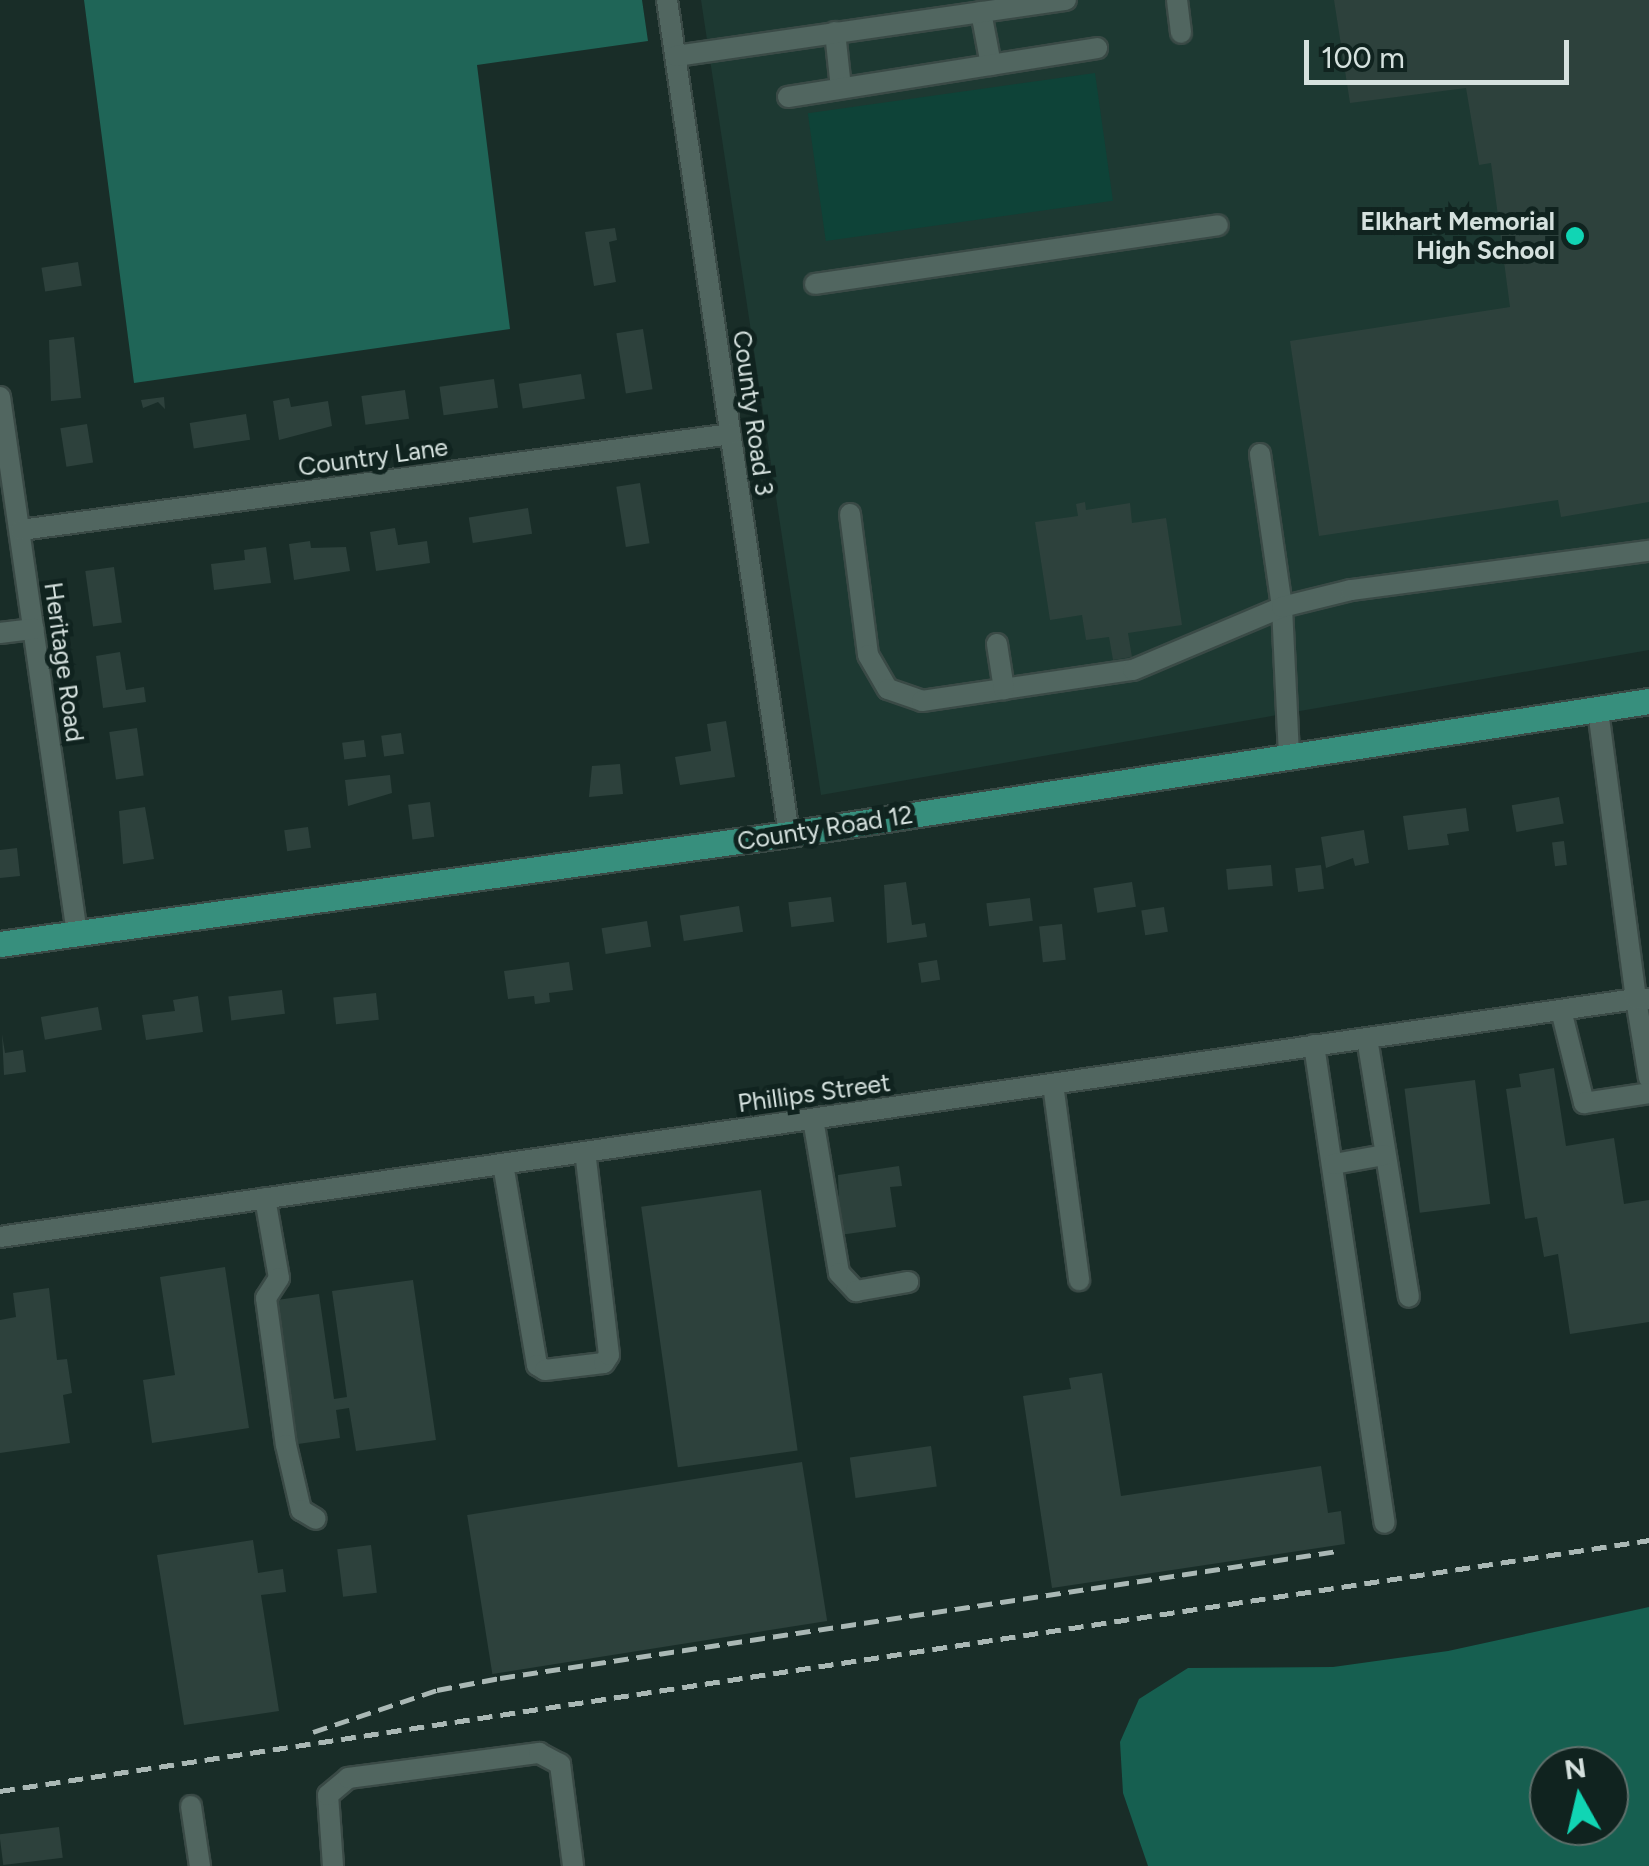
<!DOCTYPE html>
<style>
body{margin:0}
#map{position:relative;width:1649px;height:1866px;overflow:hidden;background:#192d28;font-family:Figtree,sans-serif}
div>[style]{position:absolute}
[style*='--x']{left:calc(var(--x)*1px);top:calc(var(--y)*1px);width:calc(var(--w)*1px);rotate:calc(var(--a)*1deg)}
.built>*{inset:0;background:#1d3932}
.green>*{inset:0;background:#0e4338;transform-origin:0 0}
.forest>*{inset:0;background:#1f6557}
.water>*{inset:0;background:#165f50}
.building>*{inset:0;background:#2d413c;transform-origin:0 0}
.roads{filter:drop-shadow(2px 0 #3a4a46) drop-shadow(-2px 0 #3a4a46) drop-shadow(0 2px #3a4a46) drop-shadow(0 -2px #3a4a46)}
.minor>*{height:20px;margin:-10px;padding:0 10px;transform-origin:10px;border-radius:10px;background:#516660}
.major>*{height:25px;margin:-12.5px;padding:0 12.5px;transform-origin:12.5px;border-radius:12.5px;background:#378f7d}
.rail>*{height:5px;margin-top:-2.5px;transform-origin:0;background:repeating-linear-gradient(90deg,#aab8b5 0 15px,transparent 0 23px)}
.dots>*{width:28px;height:28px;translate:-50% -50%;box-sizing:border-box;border:5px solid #10231f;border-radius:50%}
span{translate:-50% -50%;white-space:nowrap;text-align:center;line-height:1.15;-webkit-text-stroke:10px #10231f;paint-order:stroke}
.poi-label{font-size:25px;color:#d5e1de;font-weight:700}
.right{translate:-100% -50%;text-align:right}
.street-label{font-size:25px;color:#d5e1de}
.north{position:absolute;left:1529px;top:1746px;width:100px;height:100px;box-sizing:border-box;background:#10231f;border:2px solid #5f6f6b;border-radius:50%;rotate:352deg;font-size:28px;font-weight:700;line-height:40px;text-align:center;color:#d5e1de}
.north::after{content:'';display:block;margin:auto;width:35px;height:45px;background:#11d5b4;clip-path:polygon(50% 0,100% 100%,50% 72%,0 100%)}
.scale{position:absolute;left:1304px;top:40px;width:265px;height:45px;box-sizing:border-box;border:5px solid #d5e1de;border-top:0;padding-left:12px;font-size:30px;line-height:35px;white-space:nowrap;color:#d5e1de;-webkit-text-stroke:8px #10231f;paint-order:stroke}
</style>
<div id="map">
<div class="built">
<div style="clip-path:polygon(701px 0,1649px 0,1649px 650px,821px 795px)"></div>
</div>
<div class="green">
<div style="left:1095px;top:73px;width:129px;height:290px;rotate:82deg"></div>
</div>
<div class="forest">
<div style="clip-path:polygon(84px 0,642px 0,648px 41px,477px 65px,510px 329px,134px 383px)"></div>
</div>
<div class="water">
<div style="clip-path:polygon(evenodd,1649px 1607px,1649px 1866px,1148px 1866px,1123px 1793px,1120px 1742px,1139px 1699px,1188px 1668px,1333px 1667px,1448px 1651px,1649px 1607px,1549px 1766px,1609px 1766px,1609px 1826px,1549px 1826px,1549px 1766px)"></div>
</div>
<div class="building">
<div style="clip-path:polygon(1334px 0,1649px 0,1649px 502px,1561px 517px,1558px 500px,1319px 536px,1290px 341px,1510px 307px,1491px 163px,1479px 165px,1466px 88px,1350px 103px)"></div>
<div style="clip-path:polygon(615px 228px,617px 240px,609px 242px,616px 282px,594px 286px,585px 232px)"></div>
<div style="left:78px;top:262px;width:24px;height:37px;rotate:81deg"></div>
<div style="left:643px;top:329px;width:61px;height:27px;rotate:81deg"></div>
<div style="clip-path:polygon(74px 337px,81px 398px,51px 401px,49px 340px)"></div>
<div style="left:581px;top:374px;width:25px;height:63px;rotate:81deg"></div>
<div style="left:494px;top:379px;width:29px;height:55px;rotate:82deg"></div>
<div style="left:405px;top:390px;width:29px;height:44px;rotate:82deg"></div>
<div style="clip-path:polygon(164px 397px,165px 409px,158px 402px,143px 408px,141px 400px)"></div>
<div style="clip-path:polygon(289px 398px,291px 407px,328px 401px,332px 426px,279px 440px,273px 401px)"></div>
<div style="left:246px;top:414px;width:26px;height:57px;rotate:81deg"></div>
<div style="left:87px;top:424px;width:39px;height:27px;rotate:81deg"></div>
<div style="left:640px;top:483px;width:61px;height:24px;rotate:81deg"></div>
<div style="clip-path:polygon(1085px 502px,1086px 510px,1130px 503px,1132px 523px,1166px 518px,1182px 625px,1128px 633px,1132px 657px,1113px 660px,1109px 637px,1086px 640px,1082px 615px,1050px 620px,1035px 522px,1078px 516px,1076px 504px)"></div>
<div style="left:528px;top:508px;width:26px;height:60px;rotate:81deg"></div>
<div style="clip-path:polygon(395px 528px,398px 545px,427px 541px,430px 563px,376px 571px,370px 532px)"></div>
<div style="clip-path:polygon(310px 541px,311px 548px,346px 547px,350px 571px,294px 580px,289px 544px)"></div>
<div style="clip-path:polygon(266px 547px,271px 583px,214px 590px,211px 564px,245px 560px,244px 550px)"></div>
<div style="left:114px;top:567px;width:56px;height:29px;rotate:82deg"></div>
<div style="clip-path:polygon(120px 652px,126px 690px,144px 687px,146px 702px,103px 708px,96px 656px)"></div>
<div style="clip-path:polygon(726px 721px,735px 777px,680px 785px,675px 757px,711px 751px,707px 724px)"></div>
<div style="left:137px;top:728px;width:48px;height:28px;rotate:82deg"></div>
<div style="left:401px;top:733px;width:21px;height:20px;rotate:82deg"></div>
<div style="left:364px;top:740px;width:17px;height:22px;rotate:83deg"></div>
<div style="clip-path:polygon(620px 764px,623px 794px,589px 797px,592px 766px)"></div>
<div style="clip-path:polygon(390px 775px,392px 793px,348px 806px,345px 780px)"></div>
<div style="left:1559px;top:797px;width:27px;height:48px;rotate:80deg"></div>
<div style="left:430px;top:802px;width:35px;height:22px;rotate:83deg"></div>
<div style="clip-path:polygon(145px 807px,154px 859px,123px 864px,119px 811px)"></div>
<div style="clip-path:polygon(1466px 808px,1469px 831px,1447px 834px,1449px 845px,1408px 850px,1403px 816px)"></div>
<div style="left:308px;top:827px;width:21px;height:24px;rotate:82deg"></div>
<div style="clip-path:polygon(1364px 830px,1369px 863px,1355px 866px,1353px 858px,1326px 868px,1321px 837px)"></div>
<div style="left:1564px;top:841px;width:24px;height:12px;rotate:83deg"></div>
<div style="clip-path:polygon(17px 848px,20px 876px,0 878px,0 850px)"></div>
<div style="left:1271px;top:865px;width:21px;height:45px;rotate:85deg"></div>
<div style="left:1321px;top:865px;width:24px;height:26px;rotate:83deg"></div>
<div style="clip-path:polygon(906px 882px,912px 925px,925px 923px,927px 937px,887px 943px,884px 885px)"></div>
<div style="left:1132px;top:882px;width:25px;height:39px;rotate:81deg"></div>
<div style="left:831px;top:897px;width:25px;height:43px;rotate:83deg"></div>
<div style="left:1030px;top:898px;width:23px;height:44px;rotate:83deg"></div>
<div style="left:739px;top:906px;width:26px;height:60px;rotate:81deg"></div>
<div style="left:1164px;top:907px;width:25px;height:23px;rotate:81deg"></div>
<div style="left:647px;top:921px;width:26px;height:46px;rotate:81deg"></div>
<div style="left:1062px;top:924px;width:36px;height:23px;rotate:84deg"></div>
<div style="left:937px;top:960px;width:20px;height:19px;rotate:81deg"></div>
<div style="clip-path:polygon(569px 962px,573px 990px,549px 993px,550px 1002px,535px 1004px,534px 996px,508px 999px,504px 971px)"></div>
<div style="left:282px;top:990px;width:24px;height:54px;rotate:83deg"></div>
<div style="left:376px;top:993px;width:27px;height:43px;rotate:84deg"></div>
<div style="clip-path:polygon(198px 996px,203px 1032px,146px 1040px,142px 1015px,175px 1011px,173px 1000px)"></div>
<div style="left:98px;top:1007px;width:23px;height:58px;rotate:80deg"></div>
<div style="clip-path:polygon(2px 1034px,5px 1053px,23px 1050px,26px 1072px,4px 1075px)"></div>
<div style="clip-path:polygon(1554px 1068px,1566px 1146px,1614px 1138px,1624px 1204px,1649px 1200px,1649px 1322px,1570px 1334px,1558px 1254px,1544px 1257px,1537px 1217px,1525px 1219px,1506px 1089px,1521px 1087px,1519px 1074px)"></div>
<div style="left:1475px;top:1080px;width:125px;height:71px;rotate:83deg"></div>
<div style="clip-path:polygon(899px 1166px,902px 1186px,890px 1187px,896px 1227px,840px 1235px,838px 1175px)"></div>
<div style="left:761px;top:1190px;width:263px;height:121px;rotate:82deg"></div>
<div style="clip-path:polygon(225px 1267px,249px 1428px,152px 1443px,143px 1380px,175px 1375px,160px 1277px)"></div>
<div style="clip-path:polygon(413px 1280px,436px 1440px,356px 1451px,349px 1408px,336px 1410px,340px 1438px,291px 1445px,270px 1301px,319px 1294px,334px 1399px,347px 1397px,332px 1291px)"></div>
<div style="clip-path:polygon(49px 1288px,57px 1360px,67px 1359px,72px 1393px,63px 1395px,70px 1443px,0 1453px,0 1320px,16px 1317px,13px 1293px)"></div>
<div style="clip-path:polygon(1102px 1373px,1121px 1496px,1321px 1466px,1328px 1513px,1341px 1511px,1345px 1544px,1052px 1588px,1023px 1396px,1071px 1389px,1069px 1378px)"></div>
<div style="left:931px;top:1446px;width:41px;height:82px;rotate:82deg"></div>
<div style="left:802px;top:1462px;width:161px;height:339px;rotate:81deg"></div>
<div style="clip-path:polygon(253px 1540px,258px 1573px,283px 1569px,286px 1592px,261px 1595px,279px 1711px,184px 1725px,157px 1555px)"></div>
<div style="left:371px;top:1545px;width:48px;height:34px;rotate:83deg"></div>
<div style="left:59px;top:1827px;width:31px;height:60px;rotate:83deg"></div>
</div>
<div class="roads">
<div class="minor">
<div style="--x:667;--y:0;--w:843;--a:81.68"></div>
<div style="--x:1177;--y:0;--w:33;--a:83"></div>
<div style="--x:981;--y:12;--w:54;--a:79.3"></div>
<div style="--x:835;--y:32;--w:56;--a:83.9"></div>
<div style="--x:676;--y:56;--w:394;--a:-8.2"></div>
<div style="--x:788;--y:97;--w:313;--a:-9"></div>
<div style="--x:815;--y:284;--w:407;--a:-8.3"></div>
<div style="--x:0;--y:397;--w:542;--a:81.84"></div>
<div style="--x:1260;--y:454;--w:155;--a:81.8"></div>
<div style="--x:1282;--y:607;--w:149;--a:87.3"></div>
<div style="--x:850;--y:514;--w:142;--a:82.7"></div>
<div style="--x:868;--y:655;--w:39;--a:60"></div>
<div style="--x:888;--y:689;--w:36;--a:19"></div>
<div style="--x:922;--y:701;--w:213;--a:-8.4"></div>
<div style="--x:1133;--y:670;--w:162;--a:-22.9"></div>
<div style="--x:1282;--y:607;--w:71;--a:-13.8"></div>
<div style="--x:1351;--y:590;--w:301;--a:-7.5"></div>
<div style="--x:21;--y:530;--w:716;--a:-7.7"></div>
<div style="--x:0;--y:633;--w:34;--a:-7"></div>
<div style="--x:997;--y:644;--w:46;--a:81.2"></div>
<div style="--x:1649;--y:999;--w:13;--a:180"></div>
<div style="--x:1636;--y:999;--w:80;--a:80.7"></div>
<div style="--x:1561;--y:1010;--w:96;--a:76.1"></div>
<div style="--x:1584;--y:1103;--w:66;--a:-8.7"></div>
<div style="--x:1367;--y:1038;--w:262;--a:80.8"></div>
<div style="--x:1314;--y:1045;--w:483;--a:81.6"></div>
<div style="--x:1053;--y:1084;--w:198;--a:82.4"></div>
<div style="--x:813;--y:1119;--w:156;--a:80.4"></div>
<div style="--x:839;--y:1273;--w:25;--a:47"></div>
<div style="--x:856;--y:1291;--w:53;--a:-9.8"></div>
<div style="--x:503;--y:1164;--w:204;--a:80.4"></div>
<div style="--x:537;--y:1365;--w:9;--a:32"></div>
<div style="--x:545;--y:1370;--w:59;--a:-6.8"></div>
<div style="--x:604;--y:1363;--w:9;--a:-58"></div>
<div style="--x:609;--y:1355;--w:204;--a:-96.7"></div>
<div style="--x:1334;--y:1164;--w:51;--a:-10.2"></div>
<div style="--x:265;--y:1198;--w:81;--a:80.1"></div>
<div style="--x:279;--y:1278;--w:24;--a:123"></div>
<div style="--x:266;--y:1298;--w:148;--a:82.3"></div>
<div style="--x:286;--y:1445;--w:67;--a:77"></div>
<div style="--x:301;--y:1510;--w:17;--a:31"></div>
<div style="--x:0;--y:1237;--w:1653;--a:-8.28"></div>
<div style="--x:1636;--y:999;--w:292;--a:-97.5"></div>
<div style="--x:191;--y:1806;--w:61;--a:81.5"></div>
<div style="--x:333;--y:1866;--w:71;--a:-94"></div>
<div style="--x:328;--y:1795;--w:26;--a:-40"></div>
<div style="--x:348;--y:1778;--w:193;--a:-7.5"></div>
<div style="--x:539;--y:1753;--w:24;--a:28"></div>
<div style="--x:560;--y:1764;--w:103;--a:82.7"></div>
</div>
<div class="major">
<div style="--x:0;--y:944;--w:797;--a:-7.94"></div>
<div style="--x:789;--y:834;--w:870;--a:-8.79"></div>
</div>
</div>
<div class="rail">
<div style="--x:313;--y:1732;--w:131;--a:-18.7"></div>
<div style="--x:437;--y:1690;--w:64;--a:-10.8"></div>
<div style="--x:500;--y:1678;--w:848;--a:-8.62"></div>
<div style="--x:0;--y:1791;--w:1668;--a:-8.65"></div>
</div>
<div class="dots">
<div style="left:1575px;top:236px;background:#11d5b4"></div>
</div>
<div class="poi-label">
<span class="right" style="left:1555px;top:236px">Elkhart Memorial<br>High School</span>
</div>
<div class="street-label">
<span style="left:753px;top:413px;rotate:82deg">County Road 3</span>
<span style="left:373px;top:457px;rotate:-8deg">Country Lane</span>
<span style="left:64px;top:662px;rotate:82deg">Heritage Road</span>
<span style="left:825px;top:828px;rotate:-9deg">County Road 12</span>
<span style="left:814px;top:1093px;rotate:-8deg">Phillips Street</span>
</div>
<div class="north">N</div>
<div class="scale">100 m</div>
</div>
